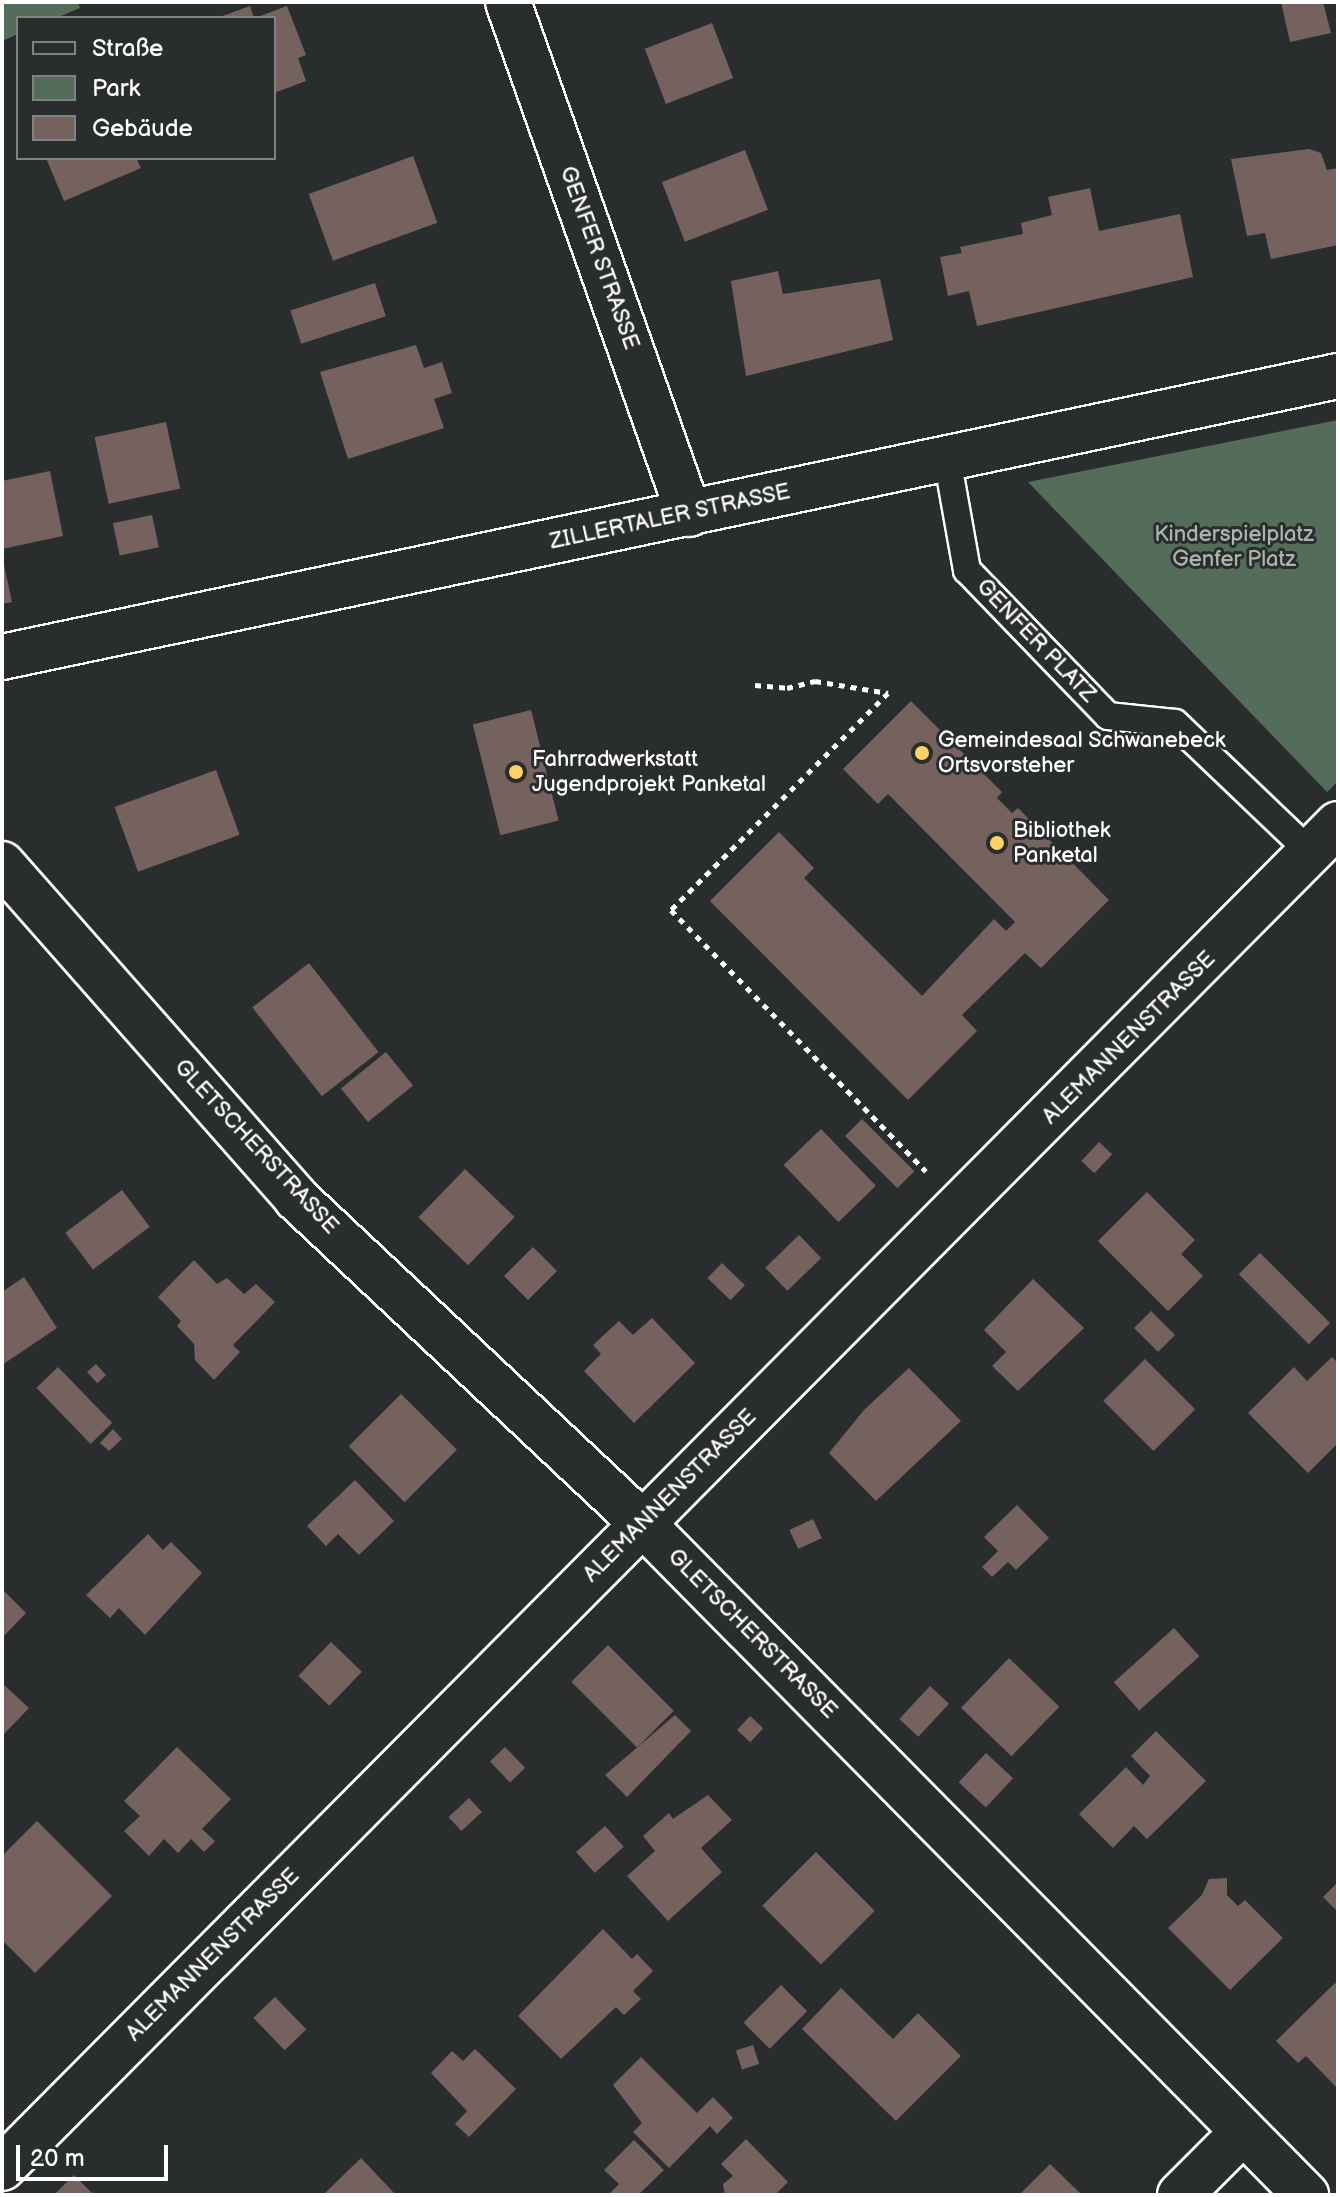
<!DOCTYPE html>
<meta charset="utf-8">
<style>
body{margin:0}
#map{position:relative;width:1340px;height:2197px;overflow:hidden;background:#2a2d2e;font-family:"Balsamiq Sans",sans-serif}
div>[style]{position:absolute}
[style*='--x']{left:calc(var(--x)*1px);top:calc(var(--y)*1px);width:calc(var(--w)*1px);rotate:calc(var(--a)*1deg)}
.green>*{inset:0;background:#546d5a}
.building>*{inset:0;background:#75625e;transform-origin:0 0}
.path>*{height:5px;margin-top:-2.5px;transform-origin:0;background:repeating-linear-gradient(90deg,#fff 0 6px,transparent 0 12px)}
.roads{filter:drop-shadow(2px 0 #fff) drop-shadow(-2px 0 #fff) drop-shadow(0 2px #fff) drop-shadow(0 -2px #fff)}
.lane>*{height:26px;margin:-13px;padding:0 13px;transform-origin:13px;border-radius:13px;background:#2a2d2e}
.street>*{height:44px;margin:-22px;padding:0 22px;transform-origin:22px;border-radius:22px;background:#2a2d2e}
.secondary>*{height:44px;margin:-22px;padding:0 22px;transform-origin:22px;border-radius:22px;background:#2a2d2e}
.dots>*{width:22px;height:22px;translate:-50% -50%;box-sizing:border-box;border:4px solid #2a2d2e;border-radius:50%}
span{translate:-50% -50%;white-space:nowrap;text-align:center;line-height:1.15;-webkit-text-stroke:6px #2a2d2e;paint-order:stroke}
.street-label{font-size:22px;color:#fff}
.park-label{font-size:22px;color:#aab6ac}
.poi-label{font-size:22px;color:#fff}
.left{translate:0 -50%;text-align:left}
.frame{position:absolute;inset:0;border:4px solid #fff;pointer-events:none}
.legend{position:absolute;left:16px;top:16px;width:260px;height:144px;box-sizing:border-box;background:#2a2d2e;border:2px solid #7f8182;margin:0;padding:10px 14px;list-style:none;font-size:24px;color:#fff}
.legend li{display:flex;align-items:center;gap:16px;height:40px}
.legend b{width:40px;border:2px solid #7f8182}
.scale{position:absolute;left:16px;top:2145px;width:152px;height:36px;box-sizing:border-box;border:4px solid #fff;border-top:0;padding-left:10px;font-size:24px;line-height:28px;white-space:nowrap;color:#fff;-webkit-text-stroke:6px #2a2d2e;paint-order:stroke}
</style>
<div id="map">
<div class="green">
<div style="clip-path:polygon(2px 2px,78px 2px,80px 8px,56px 18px,18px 18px,18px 34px,2px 41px)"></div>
<div style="clip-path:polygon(1338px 420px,1338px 781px,1327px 792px,1028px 482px)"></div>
</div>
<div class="building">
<div style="clip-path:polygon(1281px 2px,1323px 2px,1331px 33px,1290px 42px)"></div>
<div style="clip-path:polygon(250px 6px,254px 18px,217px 18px)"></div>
<div style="clip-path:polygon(287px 6px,306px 55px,298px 58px,306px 81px,274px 93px,274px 18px,255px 18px)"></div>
<div style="left:712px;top:23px;width:59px;height:72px;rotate:69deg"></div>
<div style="clip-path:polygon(1309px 149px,1321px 153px,1327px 170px,1338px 168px,1338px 245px,1271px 259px,1265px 233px,1247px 236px,1231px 159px)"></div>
<div style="left:745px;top:150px;width:64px;height:89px;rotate:69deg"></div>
<div style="left:413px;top:156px;width:71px;height:111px;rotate:70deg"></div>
<div style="clip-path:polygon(46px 158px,136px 158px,141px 168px,64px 201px)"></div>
<div style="clip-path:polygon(1090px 188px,1099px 231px,1180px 214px,1193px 277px,977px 326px,969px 291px,948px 296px,940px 257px,962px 253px,960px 247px,1023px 234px,1021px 223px,1052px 215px,1048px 197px)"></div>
<div style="clip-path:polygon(778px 271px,783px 294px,880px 279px,893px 340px,746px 376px,731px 281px)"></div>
<div style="left:375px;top:283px;width:35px;height:89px;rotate:72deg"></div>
<div style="clip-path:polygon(416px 345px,424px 368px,442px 362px,452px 393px,434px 399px,444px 428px,348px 459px,320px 372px)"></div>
<div style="left:166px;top:422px;width:68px;height:73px;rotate:78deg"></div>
<div style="clip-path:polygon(50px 471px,63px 536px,2px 549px,2px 481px)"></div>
<div style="left:152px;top:515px;width:33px;height:40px;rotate:78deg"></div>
<div style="clip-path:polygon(3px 560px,12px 602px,2px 604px,2px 561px)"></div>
<div style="clip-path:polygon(911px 701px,1002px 792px,997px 798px,1012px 813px,1018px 808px,1109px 900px,1041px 968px,1025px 953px,962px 1015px,977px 1031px,908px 1100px,710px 901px,779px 832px,814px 868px,804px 878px,922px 996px,994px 919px,1006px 931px,1015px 922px,888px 794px,878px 804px,843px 769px)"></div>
<div style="left:531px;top:710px;width:114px;height:60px;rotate:76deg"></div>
<div style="left:216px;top:770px;width:69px;height:108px;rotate:70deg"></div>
<div style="left:309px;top:963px;width:113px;height:72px;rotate:52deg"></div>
<div style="left:386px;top:1052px;width:43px;height:58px;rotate:51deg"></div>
<div style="left:862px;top:1119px;width:74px;height:24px;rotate:45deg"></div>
<div style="left:821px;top:1129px;width:79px;height:52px;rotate:46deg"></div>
<div style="left:1099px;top:1142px;width:18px;height:26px;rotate:43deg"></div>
<div style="left:465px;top:1169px;width:69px;height:67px;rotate:44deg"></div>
<div style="left:122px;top:1190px;width:46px;height:71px;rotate:53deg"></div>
<div style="clip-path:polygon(1147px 1192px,1195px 1240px,1181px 1254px,1203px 1276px,1168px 1311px,1098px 1241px)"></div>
<div style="left:799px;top:1235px;width:32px;height:47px;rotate:46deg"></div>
<div style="left:533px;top:1247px;width:34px;height:41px;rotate:45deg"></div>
<div style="left:1260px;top:1253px;width:99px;height:30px;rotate:45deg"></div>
<div style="clip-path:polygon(194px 1260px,217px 1284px,227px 1278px,244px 1294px,256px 1284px,275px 1302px,233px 1345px,240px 1352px,214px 1380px,195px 1360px,194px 1344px,177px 1326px,181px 1321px,158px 1297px)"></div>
<div style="left:722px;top:1263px;width:32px;height:21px;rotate:44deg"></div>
<div style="clip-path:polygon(24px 1277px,57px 1328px,2px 1365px,2px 1292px)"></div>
<div style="clip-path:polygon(1033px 1279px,1084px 1328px,1018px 1391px,992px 1366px,1006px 1352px,984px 1330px)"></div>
<div style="left:1151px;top:1311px;width:34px;height:24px;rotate:45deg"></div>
<div style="clip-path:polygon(652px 1318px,695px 1363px,634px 1423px,584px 1371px,601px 1354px,593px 1345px,619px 1321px,633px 1335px)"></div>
<div style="clip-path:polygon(1332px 1357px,1338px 1363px,1338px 1443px,1308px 1473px,1248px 1413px,1294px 1367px,1307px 1381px)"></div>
<div style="left:1145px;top:1359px;width:71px;height:59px;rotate:45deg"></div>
<div style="left:96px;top:1364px;width:15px;height:12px;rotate:48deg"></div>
<div style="left:58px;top:1367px;width:78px;height:30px;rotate:46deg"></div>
<div style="clip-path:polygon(909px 1368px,961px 1421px,876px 1501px,829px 1453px,864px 1410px)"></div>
<div style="left:401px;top:1394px;width:79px;height:74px;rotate:45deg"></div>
<div style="clip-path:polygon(113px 1429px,122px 1439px,109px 1451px,100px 1443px)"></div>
<div style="clip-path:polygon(355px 1480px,394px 1521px,359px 1555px,338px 1534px,326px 1546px,307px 1526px)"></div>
<div style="clip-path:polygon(1017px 1505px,1049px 1538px,1016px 1570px,1008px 1562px,992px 1577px,982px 1567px,998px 1551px,984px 1537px)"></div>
<div style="left:813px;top:1519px;width:21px;height:26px;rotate:65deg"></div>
<div style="clip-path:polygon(148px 1534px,163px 1550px,171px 1542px,202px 1573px,145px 1635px,119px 1608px,110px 1618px,86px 1595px)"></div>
<div style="clip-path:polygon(2px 1589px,26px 1613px,2px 1638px)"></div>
<div style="left:1174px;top:1628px;width:38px;height:81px;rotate:48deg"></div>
<div style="left:331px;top:1642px;width:43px;height:47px;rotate:44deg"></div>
<div style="left:608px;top:1645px;width:93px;height:52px;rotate:45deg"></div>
<div style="left:1009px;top:1658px;width:70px;height:69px;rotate:44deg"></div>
<div style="clip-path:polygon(2px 1683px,29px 1708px,2px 1736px)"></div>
<div style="left:930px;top:1686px;width:26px;height:45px;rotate:43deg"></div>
<div style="clip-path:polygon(675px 1715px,691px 1731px,627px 1797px,605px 1775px)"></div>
<div style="left:750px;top:1716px;width:18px;height:19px;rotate:43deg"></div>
<div style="clip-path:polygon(1156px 1731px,1206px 1781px,1147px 1839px,1134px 1826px,1113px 1848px,1079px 1814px,1126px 1767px,1143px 1785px,1150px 1776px,1131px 1756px)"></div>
<div style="clip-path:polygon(177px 1747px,231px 1799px,202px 1829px,215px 1841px,204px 1852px,191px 1839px,178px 1853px,164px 1839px,149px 1856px,124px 1831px,140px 1816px,124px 1801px)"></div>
<div style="left:505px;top:1747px;width:29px;height:21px;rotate:46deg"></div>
<div style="left:986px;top:1753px;width:37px;height:40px;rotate:43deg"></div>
<div style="clip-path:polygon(708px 1795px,732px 1820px,701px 1848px,722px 1872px,668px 1921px,627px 1876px,655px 1851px,643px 1836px,669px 1813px,673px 1819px)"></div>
<div style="left:469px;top:1798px;width:19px;height:28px;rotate:47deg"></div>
<div style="clip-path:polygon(37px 1821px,112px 1896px,35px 1973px,2px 1940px,2px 1856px)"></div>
<div style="left:605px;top:1826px;width:28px;height:39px;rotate:48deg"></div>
<div style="left:816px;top:1852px;width:83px;height:76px;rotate:45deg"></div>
<div style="clip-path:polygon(1227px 1878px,1227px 1895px,1238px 1906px,1245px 1900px,1283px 1938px,1230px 1990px,1168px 1928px,1202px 1895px,1209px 1879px)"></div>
<div style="clip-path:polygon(1338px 1882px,1338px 1912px,1323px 1897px)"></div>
<div style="clip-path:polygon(603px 1929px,632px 1959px,637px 1954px,653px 1971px,633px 1991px,641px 1999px,624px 2015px,616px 2007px,561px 2059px,518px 2016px)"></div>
<div style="clip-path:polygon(1335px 1983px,1338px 1986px,1338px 2089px,1306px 2056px,1298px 2063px,1276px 2041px)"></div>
<div style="left:781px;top:1985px;width:37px;height:53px;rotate:45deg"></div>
<div style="clip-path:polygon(841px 1988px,893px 2039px,918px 2013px,961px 2056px,896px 2121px,802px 2029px)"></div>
<div style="left:275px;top:1997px;width:45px;height:30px;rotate:46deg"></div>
<div style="left:753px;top:2045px;width:20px;height:18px;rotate:72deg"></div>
<div style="clip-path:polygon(475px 2049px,516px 2089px,469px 2137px,455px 2124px,467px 2111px,431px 2073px,452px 2051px,463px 2061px)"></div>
<div style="clip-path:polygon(641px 2057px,697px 2113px,713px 2097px,733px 2118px,717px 2134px,710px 2126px,669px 2168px,633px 2132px,642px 2123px,613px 2085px)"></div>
<div style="clip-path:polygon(746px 2139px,788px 2182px,775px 2195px,725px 2195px,723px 2184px,733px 2176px,721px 2164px)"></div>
<div style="clip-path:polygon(634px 2140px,664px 2170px,638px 2195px,608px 2195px,619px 2184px,604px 2170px)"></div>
<div style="clip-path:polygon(361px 2158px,396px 2195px,323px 2195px)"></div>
<div style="clip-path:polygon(1050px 2164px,1082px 2195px,1019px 2195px)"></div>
<div style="clip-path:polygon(74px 2175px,94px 2195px,54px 2195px)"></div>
</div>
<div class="path">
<div style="--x:755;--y:685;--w:32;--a:5"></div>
<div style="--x:787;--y:688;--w:29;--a:-14"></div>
<div style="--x:815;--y:681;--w:74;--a:9.3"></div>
<div style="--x:888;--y:693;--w:307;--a:135"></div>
<div style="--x:671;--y:910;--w:365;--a:45.7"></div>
</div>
<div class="roads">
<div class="lane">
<div style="--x:947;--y:458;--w:114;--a:79.9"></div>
<div style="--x:967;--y:570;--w:203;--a:46"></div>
<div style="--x:1108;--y:716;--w:67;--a:6"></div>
<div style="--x:1175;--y:723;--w:187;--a:43.7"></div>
</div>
<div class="street">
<div style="--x:508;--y:2;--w:543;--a:70.53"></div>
<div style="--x:2;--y:864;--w:445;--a:48.6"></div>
<div style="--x:296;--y:1198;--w:475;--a:43.2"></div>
<div style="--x:642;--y:1523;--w:945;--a:45.34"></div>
<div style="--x:2;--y:2168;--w:1895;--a:-45.17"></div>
<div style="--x:1180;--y:2195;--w:89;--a:-45"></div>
</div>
<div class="secondary">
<div style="--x:2;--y:657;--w:1365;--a:-11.88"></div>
</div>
</div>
<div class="dots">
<div style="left:922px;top:753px;background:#ffd166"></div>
<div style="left:516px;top:772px;background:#ffd166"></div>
<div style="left:997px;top:843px;background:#ffd166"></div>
</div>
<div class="street-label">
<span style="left:599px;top:258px;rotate:70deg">GENFER STRASSE</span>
<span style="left:670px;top:517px;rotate:-12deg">ZILLERTALER STRASSE</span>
<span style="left:1036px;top:641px;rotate:46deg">GENFER PLATZ</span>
<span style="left:1129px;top:1038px;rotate:-45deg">ALEMANNENSTRASSE</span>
<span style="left:256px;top:1147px;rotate:47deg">GLETSCHERSTRASSE</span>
<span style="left:670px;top:1496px;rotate:-45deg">ALEMANNENSTRASSE</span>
<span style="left:752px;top:1634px;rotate:45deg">GLETSCHERSTRASSE</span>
<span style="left:213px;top:1955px;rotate:-45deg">ALEMANNENSTRASSE</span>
</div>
<div class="park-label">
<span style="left:1234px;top:547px">Kinderspielplatz<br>Genfer Platz</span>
</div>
<div class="poi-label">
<span class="left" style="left:938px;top:753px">Gemeindesaal Schwanebeck<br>Ortsvorsteher</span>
<span class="left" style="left:532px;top:772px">Fahrradwerkstatt<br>Jugendprojekt Panketal</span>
<span class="left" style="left:1013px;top:843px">Bibliothek<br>Panketal</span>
</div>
<div class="frame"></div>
<ul class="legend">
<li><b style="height:10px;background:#2a2d2e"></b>Straße</li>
<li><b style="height:22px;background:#546d5a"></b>Park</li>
<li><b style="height:22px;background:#75625e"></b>Gebäude</li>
</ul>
<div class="scale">20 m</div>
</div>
